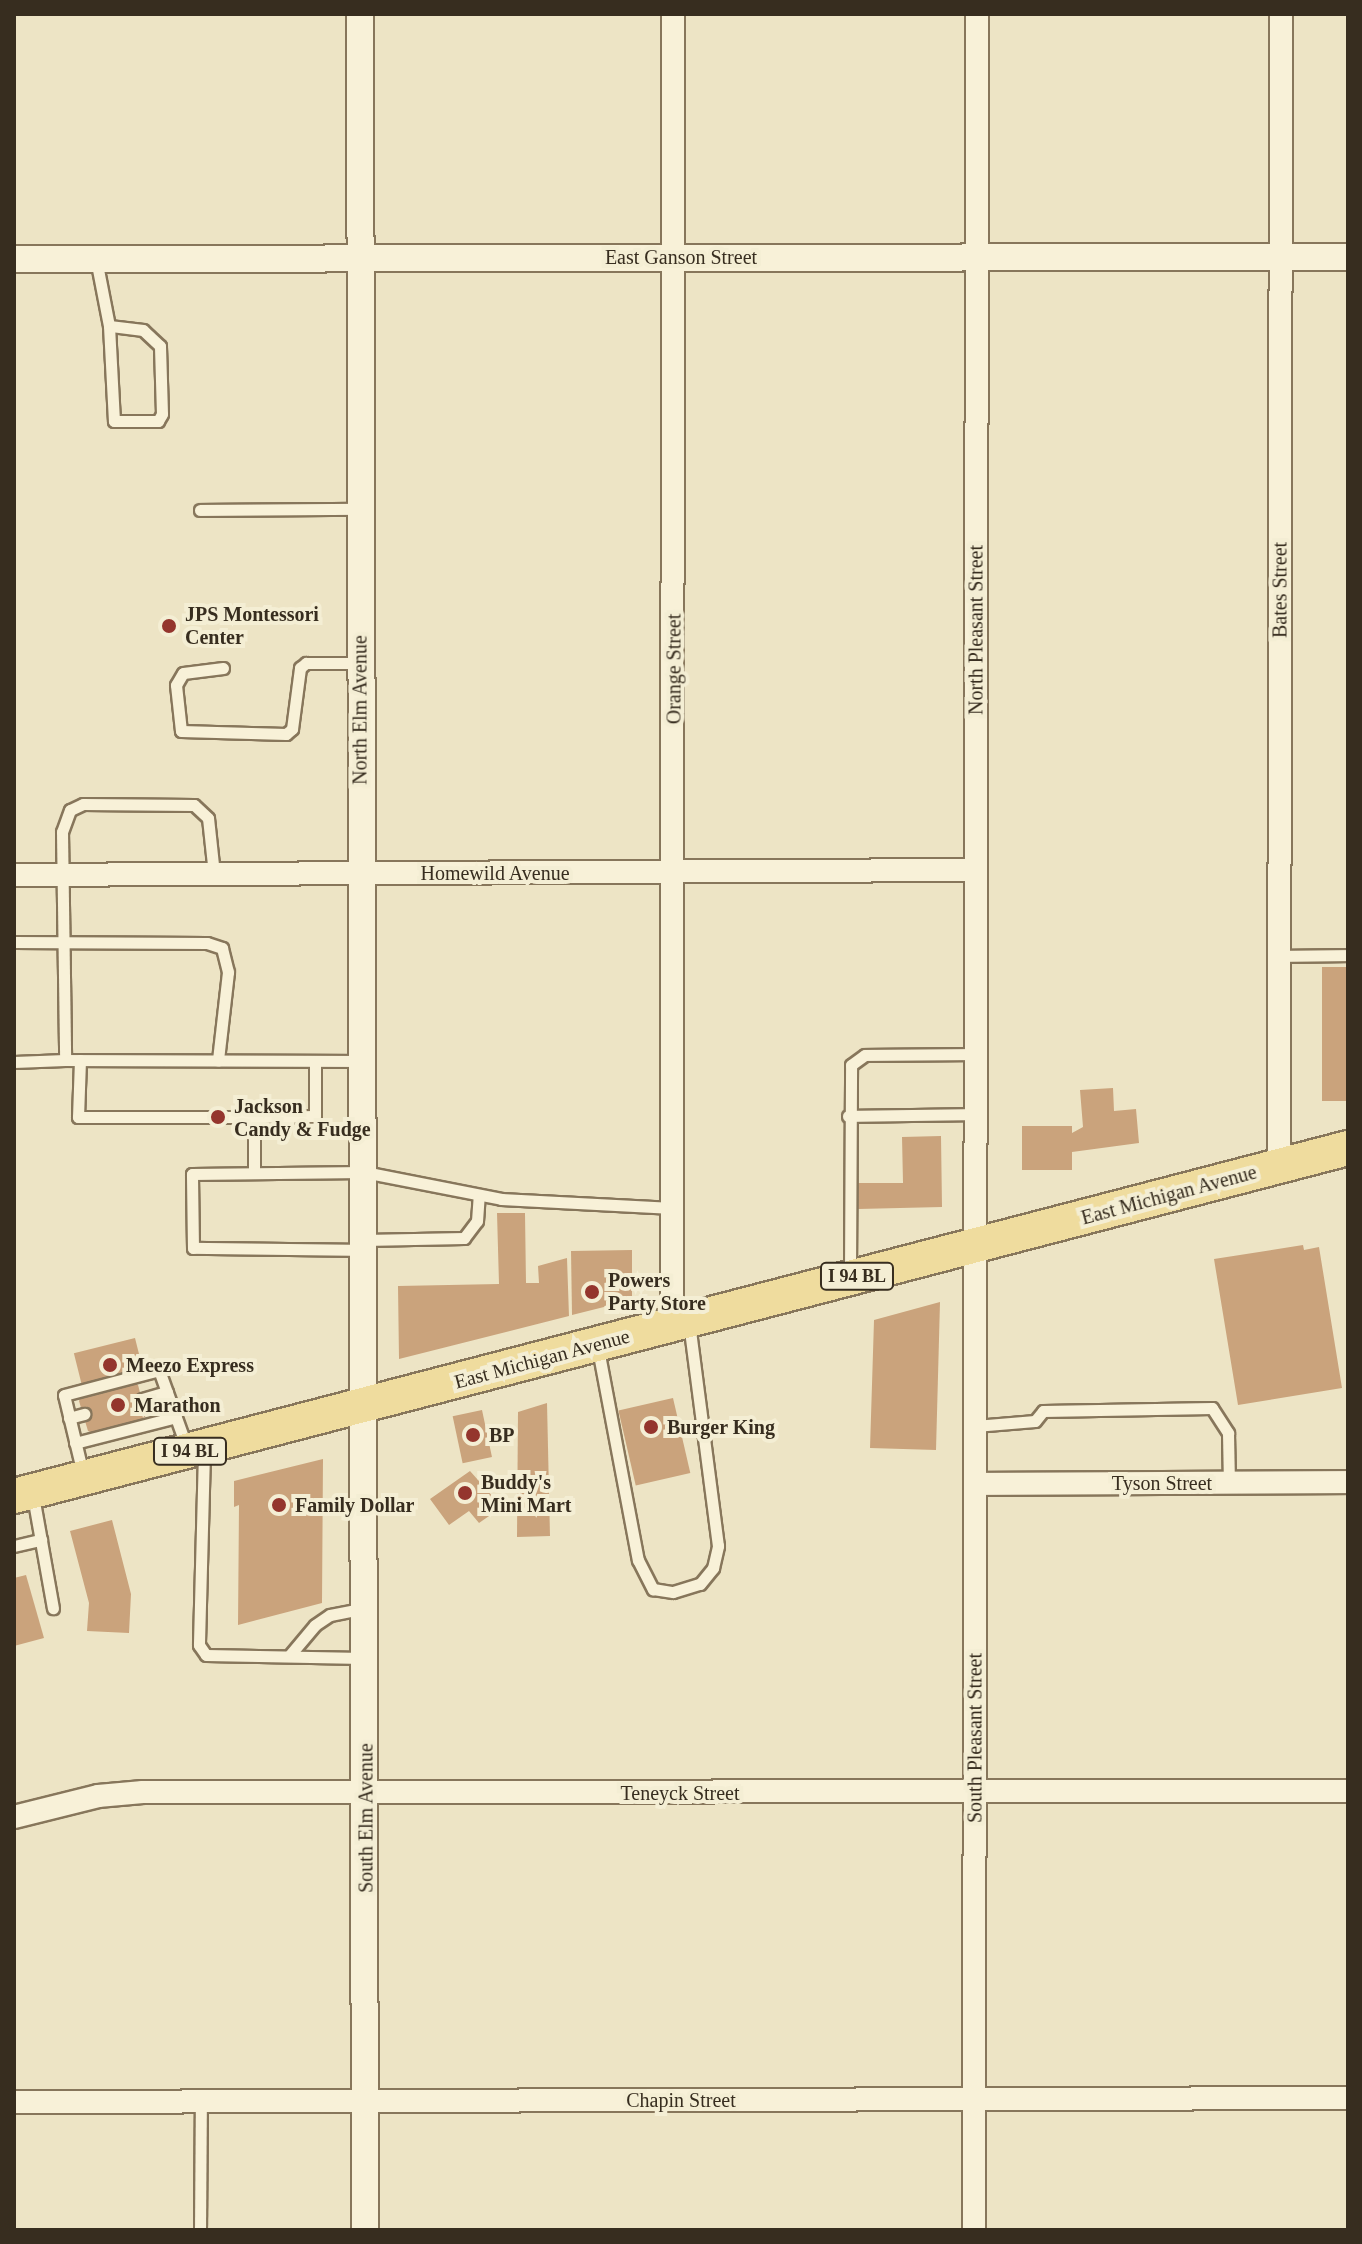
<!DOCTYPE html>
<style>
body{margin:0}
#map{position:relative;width:1362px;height:2244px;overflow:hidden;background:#ede4c5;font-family:Georgia,serif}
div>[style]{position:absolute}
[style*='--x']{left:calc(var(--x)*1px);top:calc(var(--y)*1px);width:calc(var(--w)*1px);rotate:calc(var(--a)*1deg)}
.building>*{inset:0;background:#caa37c;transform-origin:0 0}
.roads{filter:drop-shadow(2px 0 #87765b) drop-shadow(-2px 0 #87765b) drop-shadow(0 2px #87765b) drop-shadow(0 -2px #87765b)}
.service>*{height:11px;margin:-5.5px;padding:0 5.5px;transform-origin:5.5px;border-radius:5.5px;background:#f8f1d8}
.minor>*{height:22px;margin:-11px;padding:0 11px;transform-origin:11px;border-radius:11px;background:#f8f1d8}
.tertiary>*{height:26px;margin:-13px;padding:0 13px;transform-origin:13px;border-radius:13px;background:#f8f1d8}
.primary>*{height:34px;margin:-17px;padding:0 17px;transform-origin:17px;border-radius:17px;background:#efdc9e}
.dots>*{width:22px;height:22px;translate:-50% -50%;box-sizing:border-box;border:4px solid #f4eed4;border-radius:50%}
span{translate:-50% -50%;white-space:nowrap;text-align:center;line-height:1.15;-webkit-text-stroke:8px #f4eed4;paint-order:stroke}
.shield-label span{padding:2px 6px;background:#f4eed4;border:2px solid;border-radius:6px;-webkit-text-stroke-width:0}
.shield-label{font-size:18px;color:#372d1f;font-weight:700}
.street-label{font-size:20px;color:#372d1f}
.poi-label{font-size:20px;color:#372d1f;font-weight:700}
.left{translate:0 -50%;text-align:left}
.frame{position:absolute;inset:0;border:16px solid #372d1f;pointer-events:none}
</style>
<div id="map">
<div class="building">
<div style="left:1322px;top:967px;width:26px;height:134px"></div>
<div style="clip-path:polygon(1113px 1088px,1114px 1111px,1136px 1109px,1139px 1143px,1072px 1152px,1072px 1170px,1022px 1170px,1022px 1126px,1072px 1126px,1072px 1133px,1083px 1127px,1080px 1090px)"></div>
<div style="clip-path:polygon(941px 1136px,942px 1207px,858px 1209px,858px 1183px,903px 1183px,902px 1137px)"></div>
<div style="clip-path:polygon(497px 1213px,525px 1213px,526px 1283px,539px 1283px,538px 1266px,567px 1258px,569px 1316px,399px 1359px,398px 1286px,499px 1284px)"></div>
<div style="clip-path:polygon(1303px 1245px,1304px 1250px,1319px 1247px,1342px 1388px,1238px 1405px,1214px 1259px)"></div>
<div style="clip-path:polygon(632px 1250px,632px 1300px,572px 1315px,571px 1251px)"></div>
<div style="clip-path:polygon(940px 1302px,936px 1450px,870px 1448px,874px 1320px)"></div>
<div style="left:135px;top:1338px;width:34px;height:63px;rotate:76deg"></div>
<div style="clip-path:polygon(128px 1379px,138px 1385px,146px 1415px,140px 1424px,97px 1435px,88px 1431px,79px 1401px,84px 1391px)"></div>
<div style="left:673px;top:1398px;width:77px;height:56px;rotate:77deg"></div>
<div style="clip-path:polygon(547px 1403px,550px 1536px,517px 1537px,518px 1412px)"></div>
<div style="left:482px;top:1410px;width:48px;height:30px;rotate:78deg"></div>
<div style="clip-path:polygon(323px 1459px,322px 1603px,238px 1625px,239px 1505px,234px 1507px,234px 1481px)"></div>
<div style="clip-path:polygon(470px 1471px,502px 1507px,479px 1523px,469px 1511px,449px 1525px,430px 1499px)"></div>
<div style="clip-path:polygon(112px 1520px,131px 1594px,129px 1633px,87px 1631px,89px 1603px,70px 1531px)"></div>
<div style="clip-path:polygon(26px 1575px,44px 1638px,14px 1646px,14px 1578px)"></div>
</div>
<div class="roads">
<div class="service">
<div style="--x:96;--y:259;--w:68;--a:79"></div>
<div style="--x:109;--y:326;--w:95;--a:87"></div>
<div style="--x:114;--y:421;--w:44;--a:0"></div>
<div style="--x:158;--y:421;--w:8;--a:-60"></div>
<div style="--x:162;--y:414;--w:68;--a:-91.7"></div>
<div style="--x:160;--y:346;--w:23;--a:-137"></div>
<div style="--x:143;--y:330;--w:34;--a:-173"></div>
<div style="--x:200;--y:510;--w:160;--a:-0.4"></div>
<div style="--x:223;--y:668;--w:40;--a:172.9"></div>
<div style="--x:183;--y:673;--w:14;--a:120"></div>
<div style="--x:176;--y:685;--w:46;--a:83.8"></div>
<div style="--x:181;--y:731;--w:105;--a:1.6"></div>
<div style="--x:286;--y:734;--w:8;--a:-40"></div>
<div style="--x:292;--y:729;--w:62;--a:-82.5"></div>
<div style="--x:300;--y:668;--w:8;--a:-40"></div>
<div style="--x:306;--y:663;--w:54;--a:0"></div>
<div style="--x:214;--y:874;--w:56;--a:-96.1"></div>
<div style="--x:208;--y:818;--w:19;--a:-137"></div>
<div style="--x:194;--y:805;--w:111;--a:-179.5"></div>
<div style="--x:83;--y:804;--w:14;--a:155"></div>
<div style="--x:70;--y:810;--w:23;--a:110"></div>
<div style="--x:62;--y:832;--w:228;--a:89.2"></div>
<div style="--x:65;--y:1060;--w:297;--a:0.2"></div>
<div style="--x:14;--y:942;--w:193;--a:0.3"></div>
<div style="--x:207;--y:943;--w:16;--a:18"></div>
<div style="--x:222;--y:948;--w:25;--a:76"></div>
<div style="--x:228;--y:972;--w:89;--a:96.5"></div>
<div style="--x:1279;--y:956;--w:69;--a:-0.8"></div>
<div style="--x:80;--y:1060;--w:57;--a:92"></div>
<div style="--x:78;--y:1117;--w:176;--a:0"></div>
<div style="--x:14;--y:1062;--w:51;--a:-2.2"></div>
<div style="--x:848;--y:1116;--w:127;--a:-0.9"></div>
<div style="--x:254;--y:1173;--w:56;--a:-90"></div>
<div style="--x:254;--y:1117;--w:61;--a:-0.9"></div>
<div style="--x:315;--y:1116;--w:55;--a:-90"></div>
<div style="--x:364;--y:1240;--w:100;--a:-1.1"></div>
<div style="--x:464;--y:1238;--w:21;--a:-53"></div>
<div style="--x:477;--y:1221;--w:26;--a:-86"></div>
<div style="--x:364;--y:1250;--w:171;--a:-179.3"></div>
<div style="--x:193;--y:1248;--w:74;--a:-90.8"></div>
<div style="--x:192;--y:1174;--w:172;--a:-0.7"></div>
<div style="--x:364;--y:1172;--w:140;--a:11.1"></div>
<div style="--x:501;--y:1199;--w:172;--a:3"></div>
<div style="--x:850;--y:1273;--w:208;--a:-89.7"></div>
<div style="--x:851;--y:1065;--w:17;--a:-36"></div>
<div style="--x:865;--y:1055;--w:110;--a:-0.5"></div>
<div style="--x:598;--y:1349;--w:215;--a:79.3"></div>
<div style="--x:638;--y:1560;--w:33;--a:63"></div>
<div style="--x:653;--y:1589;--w:20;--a:9"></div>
<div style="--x:673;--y:1592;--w:28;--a:-17"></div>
<div style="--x:700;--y:1584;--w:21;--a:-51"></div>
<div style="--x:713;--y:1568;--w:23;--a:-77"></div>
<div style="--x:718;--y:1546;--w:224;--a:-97.4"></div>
<div style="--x:142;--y:1399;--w:26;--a:-16"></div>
<div style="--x:69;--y:1418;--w:16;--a:-15"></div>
<div style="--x:975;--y:1426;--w:60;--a:-4.8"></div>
<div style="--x:1035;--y:1421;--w:13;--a:-51"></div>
<div style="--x:1043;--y:1411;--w:169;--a:-1"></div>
<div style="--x:1212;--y:1408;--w:30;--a:57"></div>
<div style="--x:1228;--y:1433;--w:50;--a:88.9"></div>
<div style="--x:75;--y:1443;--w:104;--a:-14.4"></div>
<div style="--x:204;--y:1452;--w:193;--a:91.5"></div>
<div style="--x:199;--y:1645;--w:12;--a:55"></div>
<div style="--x:206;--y:1655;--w:157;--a:1.1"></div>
<div style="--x:83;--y:1474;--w:81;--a:-103.5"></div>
<div style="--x:64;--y:1395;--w:98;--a:-14.7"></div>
<div style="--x:159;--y:1370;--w:83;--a:70.3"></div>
<div style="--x:33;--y:1496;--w:114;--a:79.9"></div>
<div style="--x:14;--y:1546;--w:28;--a:-13"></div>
<div style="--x:289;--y:1656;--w:40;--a:-50"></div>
<div style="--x:315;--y:1625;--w:18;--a:-34"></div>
<div style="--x:330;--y:1615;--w:37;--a:-11"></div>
<div style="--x:200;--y:2230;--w:130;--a:-89.6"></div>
</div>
<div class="minor">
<div style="--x:14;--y:875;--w:962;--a:-0.3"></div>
<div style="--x:1279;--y:1166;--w:1152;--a:-89.9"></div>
<div style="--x:672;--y:1325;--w:1311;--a:-89.96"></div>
<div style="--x:976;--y:1484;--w:372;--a:-0.3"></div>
<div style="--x:14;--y:1817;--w:87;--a:-14"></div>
<div style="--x:98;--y:1796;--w:45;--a:-5.1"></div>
<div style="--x:143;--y:1792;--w:1205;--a:-0.05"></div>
<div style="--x:14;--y:2102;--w:1334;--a:-0.17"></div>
<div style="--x:974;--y:2230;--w:2216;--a:-89.92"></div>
</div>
<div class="tertiary">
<div style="--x:360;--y:14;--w:2216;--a:89.87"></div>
<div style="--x:14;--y:259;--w:1334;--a:-0.09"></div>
</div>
<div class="primary">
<div style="--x:14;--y:1496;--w:1379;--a:-14.62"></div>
</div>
</div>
<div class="dots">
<div style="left:169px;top:626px;background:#94352d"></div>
<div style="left:218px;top:1117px;background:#94352d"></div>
<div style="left:592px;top:1292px;background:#94352d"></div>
<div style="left:110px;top:1365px;background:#94352d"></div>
<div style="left:118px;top:1405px;background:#94352d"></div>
<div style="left:651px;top:1427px;background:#94352d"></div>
<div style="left:473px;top:1435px;background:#94352d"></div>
<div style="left:465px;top:1493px;background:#94352d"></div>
<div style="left:279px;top:1505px;background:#94352d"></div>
</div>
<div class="shield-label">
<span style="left:857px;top:1276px">I 94 BL</span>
<span style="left:190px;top:1451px">I 94 BL</span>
</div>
<div class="street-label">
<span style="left:681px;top:257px">East Ganson Street</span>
<span style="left:1280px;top:590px;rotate:-90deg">Bates Street</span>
<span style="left:976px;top:630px;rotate:-90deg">North Pleasant Street</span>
<span style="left:674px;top:669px;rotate:-90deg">Orange Street</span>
<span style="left:360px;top:710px;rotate:-90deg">North Elm Avenue</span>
<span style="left:495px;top:873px">Homewild Avenue</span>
<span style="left:1169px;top:1195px;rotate:-15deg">East Michigan Avenue</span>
<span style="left:542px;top:1359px;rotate:-15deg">East Michigan Avenue</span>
<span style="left:1162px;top:1483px">Tyson Street</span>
<span style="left:975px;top:1738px;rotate:-90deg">South Pleasant Street</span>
<span style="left:680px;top:1793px">Teneyck Street</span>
<span style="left:366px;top:1818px;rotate:-90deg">South Elm Avenue</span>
<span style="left:681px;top:2100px">Chapin Street</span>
</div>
<div class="poi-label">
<span class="left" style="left:185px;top:626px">JPS Montessori<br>Center</span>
<span class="left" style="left:234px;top:1118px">Jackson<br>Candy &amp; Fudge</span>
<span class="left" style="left:608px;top:1292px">Powers<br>Party Store</span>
<span class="left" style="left:126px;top:1365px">Meezo Express</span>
<span class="left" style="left:134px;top:1405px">Marathon</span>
<span class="left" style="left:667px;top:1427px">Burger King</span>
<span class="left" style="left:489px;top:1435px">BP</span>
<span class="left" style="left:481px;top:1494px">Buddy's<br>Mini Mart</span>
<span class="left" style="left:295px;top:1505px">Family Dollar</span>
</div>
<div class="frame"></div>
</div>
